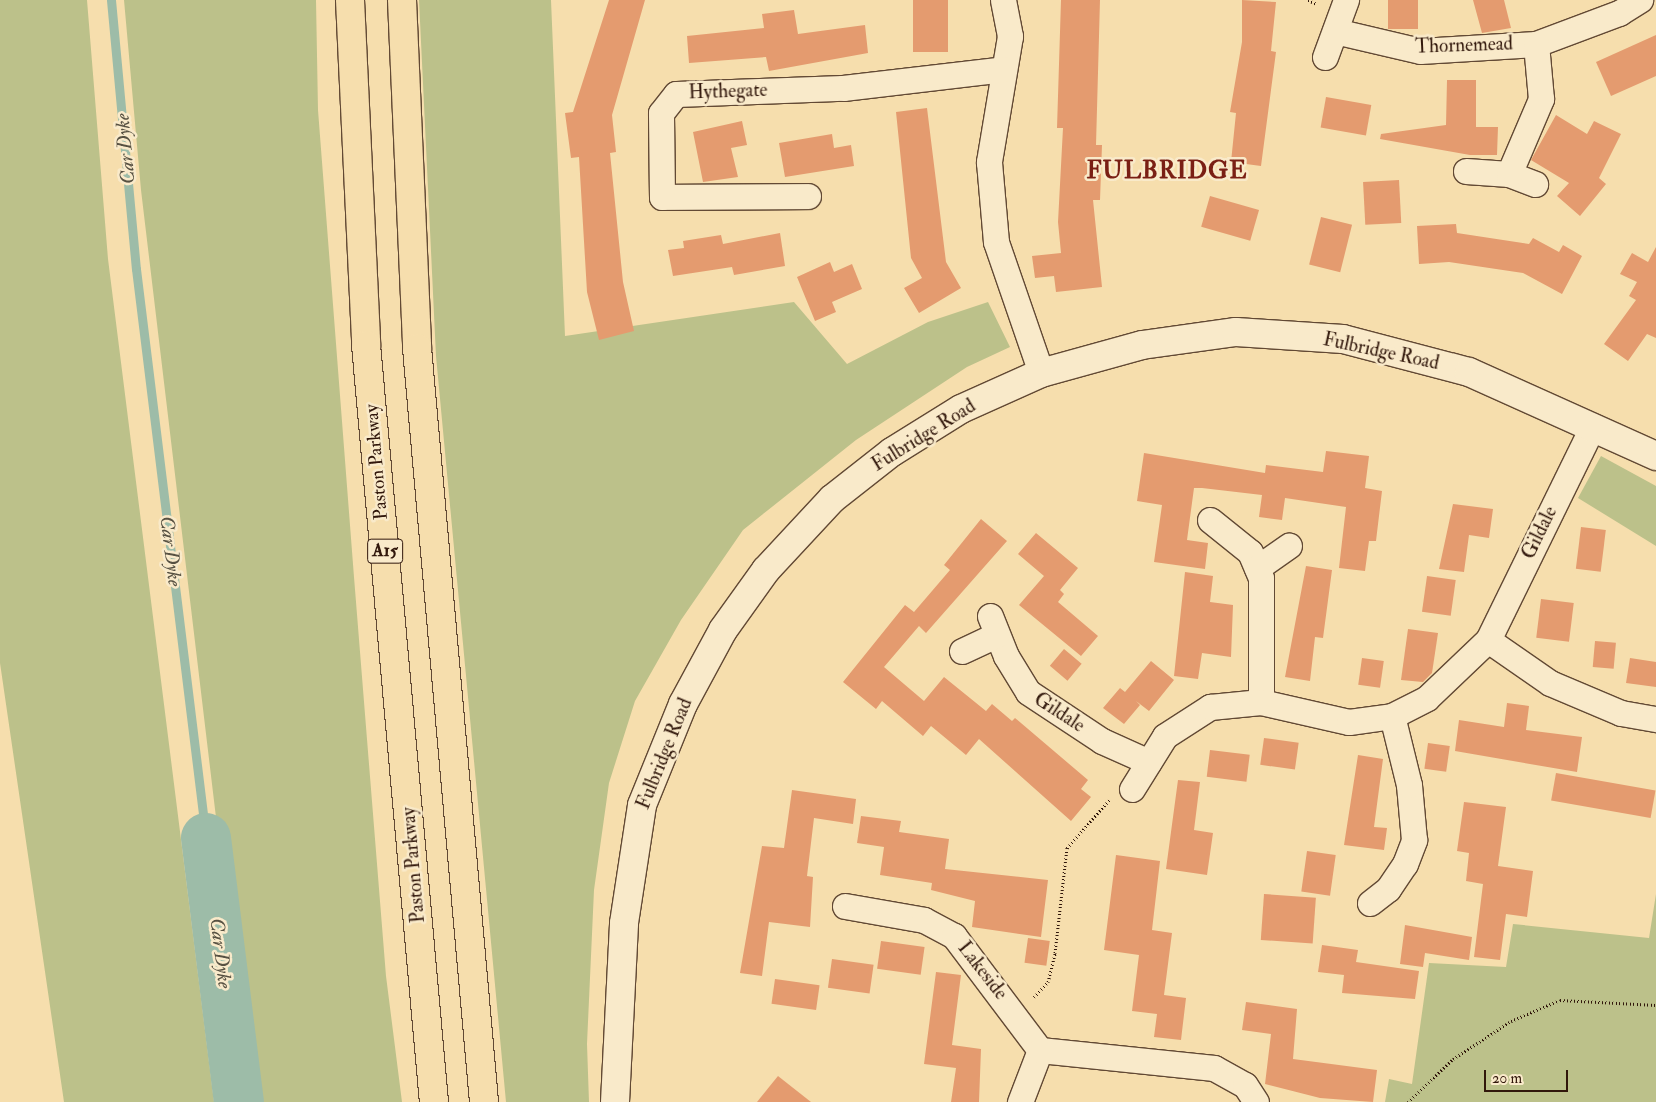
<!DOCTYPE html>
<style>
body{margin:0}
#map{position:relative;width:1656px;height:1102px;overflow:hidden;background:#f6dead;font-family:"IM FELL Double Pica",serif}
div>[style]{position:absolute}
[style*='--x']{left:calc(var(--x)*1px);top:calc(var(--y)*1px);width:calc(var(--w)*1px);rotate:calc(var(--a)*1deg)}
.green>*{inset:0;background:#bcc18a}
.stream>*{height:9px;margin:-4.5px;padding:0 4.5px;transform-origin:4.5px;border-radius:4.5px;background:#9dbca8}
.river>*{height:50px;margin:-25px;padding:0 25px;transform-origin:25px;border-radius:25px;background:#9dbca8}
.building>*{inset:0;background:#e49b6f;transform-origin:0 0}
.path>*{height:3px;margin-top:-1.5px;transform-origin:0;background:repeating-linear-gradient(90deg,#31170b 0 1px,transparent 0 3.5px)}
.roads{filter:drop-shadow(1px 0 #624934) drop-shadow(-1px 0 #624934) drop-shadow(0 1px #624934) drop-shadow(0 -1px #624934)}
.minor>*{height:25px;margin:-12.5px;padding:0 12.5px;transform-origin:12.5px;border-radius:12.5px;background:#f9eaca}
.tertiary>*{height:28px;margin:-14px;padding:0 14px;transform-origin:14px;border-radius:14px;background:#f9eaca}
.trunk>*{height:28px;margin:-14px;padding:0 14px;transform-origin:14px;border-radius:14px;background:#f6dead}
span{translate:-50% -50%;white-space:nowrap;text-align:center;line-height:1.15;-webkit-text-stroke:5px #f9eaca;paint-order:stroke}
.shield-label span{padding:1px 4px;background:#f9eaca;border:1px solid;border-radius:4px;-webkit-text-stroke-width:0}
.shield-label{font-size:18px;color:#31170b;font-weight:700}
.street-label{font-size:19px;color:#31170b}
.water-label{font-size:20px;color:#575142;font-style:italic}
.district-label{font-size:24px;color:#7a1f14;font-weight:700;letter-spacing:1px}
.scale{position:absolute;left:1484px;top:1070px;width:84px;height:22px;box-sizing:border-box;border:2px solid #31170b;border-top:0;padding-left:6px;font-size:15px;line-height:18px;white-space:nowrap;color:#31170b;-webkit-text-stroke:4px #f9eaca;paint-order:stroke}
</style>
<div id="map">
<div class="green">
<div style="clip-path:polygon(0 0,87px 0,108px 259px,214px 1102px,64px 1102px,0 663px)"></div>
<div style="clip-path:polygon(124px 0,316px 0,318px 110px,354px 577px,386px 976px,402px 1102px,250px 1102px,141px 190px)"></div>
<div style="clip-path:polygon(419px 0,551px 0,565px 336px,794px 302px,847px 364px,928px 322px,988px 302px,1010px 347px,967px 367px,856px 440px,743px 530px,681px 620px,635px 701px,609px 783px,594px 890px,587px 1044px,589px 1102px,506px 1102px,436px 356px)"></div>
<div style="clip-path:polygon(1601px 456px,1656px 486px,1656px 546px,1578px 498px)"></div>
<div style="clip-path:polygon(1656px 894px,1656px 1102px,1385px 1102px,1389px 1079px,1412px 1084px,1429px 963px,1506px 967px,1513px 924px,1649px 938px)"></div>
</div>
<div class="stream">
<div style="--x:111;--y:0;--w:270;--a:84.7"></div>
<div style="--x:136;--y:269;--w:573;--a:82.99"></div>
</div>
<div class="river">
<div style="--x:206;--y:838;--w:266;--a:82.9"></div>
</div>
<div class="building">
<div style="clip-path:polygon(609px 0,645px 0,612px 115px,616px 152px,610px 153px,623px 282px,634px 331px,599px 340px,587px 292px,579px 157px,571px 158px,565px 113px,573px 112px)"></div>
<div style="left:913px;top:0;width:35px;height:52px"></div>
<div style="clip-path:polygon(1061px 0,1100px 0,1096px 145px,1102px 145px,1100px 200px,1093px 200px,1102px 287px,1056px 292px,1054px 276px,1035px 278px,1032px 256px,1061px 253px,1058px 222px,1063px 128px,1057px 128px)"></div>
<div style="clip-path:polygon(1242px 0,1276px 2px,1271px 51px,1276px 52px,1261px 166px,1231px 162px,1236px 113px,1230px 112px,1242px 42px)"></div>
<div style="left:1388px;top:0;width:30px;height:29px"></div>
<div style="clip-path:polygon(1473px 0,1504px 0,1511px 28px,1482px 33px)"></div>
<div style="clip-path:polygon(794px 10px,798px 34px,865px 25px,868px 53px,769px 71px,766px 57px,689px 63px,687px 36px,764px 28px,762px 14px)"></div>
<div style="clip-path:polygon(1656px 35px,1656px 76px,1611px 96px,1596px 62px)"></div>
<div style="clip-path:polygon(1447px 80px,1476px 80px,1476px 127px,1498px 127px,1497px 155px,1470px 155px,1380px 139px,1381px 134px,1446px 125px)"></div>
<div style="left:1326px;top:97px;width:46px;height:31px;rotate:10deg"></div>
<div style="clip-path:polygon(927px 108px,946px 262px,961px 288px,919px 313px,904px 288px,922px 278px,911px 258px,896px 112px)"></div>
<div style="clip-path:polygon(1556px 115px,1587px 134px,1594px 121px,1621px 134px,1599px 178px,1606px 184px,1580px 216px,1557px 196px,1569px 183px,1531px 160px)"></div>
<div style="clip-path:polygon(742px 121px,747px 145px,731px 148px,738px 177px,703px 182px,693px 132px)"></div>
<div style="clip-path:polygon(832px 134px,834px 148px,851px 145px,854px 166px,785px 177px,779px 143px)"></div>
<div style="left:1399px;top:180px;width:43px;height:36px;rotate:87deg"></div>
<div style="left:1210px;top:196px;width:51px;height:32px;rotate:16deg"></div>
<div style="left:1321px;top:217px;width:32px;height:49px;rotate:14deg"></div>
<div style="clip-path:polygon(1456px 224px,1457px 233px,1529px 244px,1533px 238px,1559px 252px,1563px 245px,1582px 256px,1562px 294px,1523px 273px,1449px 262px,1419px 264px,1417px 226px)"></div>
<div style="clip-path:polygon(780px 233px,785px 266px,734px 275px,732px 267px,673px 276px,668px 250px,684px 248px,683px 241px,721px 235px,723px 244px)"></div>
<div style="clip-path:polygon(1656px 247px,1656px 338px,1647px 334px,1628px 361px,1604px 344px,1636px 300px,1629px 296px,1637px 282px,1620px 274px,1632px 253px,1648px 262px)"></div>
<div style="clip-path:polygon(830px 262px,834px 272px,852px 264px,862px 289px,832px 302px,836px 312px,815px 321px,797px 277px)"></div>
<div style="clip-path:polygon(1326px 451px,1369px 456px,1365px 488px,1382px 491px,1376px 541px,1369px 541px,1365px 571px,1339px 568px,1346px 507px,1285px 498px,1282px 520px,1259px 517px,1262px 495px,1202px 488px,1194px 488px,1187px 540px,1208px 543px,1205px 569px,1154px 562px,1162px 505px,1137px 501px,1144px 453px,1265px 473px,1266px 465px,1323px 472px)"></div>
<div style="clip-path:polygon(1453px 504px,1493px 509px,1489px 538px,1469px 535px,1464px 572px,1439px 569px)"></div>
<div style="clip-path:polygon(981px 519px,1007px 541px,926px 633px,919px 626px,884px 667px,924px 701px,944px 677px,986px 711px,992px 704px,1012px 721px,1015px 718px,1088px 780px,1081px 789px,1091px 797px,1071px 821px,979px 739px,966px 755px,931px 726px,923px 736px,882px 701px,876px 709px,843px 682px,905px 605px,914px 612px,950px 570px,944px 565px)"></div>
<div style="left:1581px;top:527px;width:25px;height:42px;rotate:7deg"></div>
<div style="clip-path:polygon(1036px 533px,1078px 568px,1060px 590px,1064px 594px,1058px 602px,1098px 636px,1081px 656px,1019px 605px,1044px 576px,1018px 554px)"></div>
<div style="clip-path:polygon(1306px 566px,1332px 570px,1323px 638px,1315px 637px,1310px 681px,1285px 677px)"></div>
<div style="clip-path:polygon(1185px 572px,1213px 576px,1210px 602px,1233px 605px,1231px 657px,1202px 653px,1198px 679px,1174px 676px)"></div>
<div style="left:1427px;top:576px;width:29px;height:36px;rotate:8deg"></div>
<div style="left:1541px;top:599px;width:33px;height:39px;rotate:7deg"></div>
<div style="clip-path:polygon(1408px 629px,1438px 633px,1432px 673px,1423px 682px,1401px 680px)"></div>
<div style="left:1595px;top:641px;width:21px;height:26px;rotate:5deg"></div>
<div style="left:1064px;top:649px;width:23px;height:22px;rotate:40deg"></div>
<div style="left:1362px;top:658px;width:22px;height:27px;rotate:8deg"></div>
<div style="clip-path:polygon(1630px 658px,1656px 662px,1656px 687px,1626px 683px)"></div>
<div style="clip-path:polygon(1151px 661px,1174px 680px,1149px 711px,1136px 701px,1140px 705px,1124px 724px,1103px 708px,1120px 688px,1125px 692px)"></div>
<div style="clip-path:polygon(1507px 703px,1529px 706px,1526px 730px,1582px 737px,1577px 772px,1455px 751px,1459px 720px,1504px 727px)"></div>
<div style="left:1264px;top:738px;width:35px;height:27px;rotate:8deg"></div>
<div style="left:1428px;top:743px;width:22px;height:26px;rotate:8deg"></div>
<div style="left:1210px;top:750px;width:40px;height:27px;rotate:7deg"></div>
<div style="clip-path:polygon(1358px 755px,1383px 759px,1374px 827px,1387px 828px,1384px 850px,1344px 845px)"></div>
<div style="left:1556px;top:773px;width:101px;height:28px;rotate:10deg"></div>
<div style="clip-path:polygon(1178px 780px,1200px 782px,1194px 830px,1213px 833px,1207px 875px,1166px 869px)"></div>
<div style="clip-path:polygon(792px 790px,856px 799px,853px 824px,814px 818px,807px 876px,813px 877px,810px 927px,769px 922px,762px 976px,740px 973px,762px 846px,784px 848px)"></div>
<div style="clip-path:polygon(1464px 802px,1506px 807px,1498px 866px,1533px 871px,1527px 917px,1506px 914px,1500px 960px,1474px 957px,1483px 884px,1466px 881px,1469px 853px,1457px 851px)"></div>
<div style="clip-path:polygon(861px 816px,901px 821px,899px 832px,949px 839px,945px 869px,1048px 880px,1041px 937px,972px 927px,975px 901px,931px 890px,932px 883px,880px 875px,884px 847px,857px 843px)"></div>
<div style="left:1307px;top:851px;width:29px;height:41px;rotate:8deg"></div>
<div style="clip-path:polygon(1116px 855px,1160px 861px,1152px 930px,1172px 933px,1164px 995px,1186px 998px,1181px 1040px,1154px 1037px,1157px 1014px,1132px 1011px,1139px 955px,1104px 950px)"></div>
<div style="left:1264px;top:894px;width:52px;height:46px;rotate:4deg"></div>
<div style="clip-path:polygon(1405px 925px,1472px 937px,1469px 960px,1425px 953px,1423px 967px,1400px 964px)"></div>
<div style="left:1028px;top:938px;width:22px;height:25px;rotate:8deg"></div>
<div style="left:881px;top:941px;width:44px;height:28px;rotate:8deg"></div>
<div style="clip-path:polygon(1322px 945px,1358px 950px,1356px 962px,1419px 971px,1415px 999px,1342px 993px,1344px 975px,1318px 972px)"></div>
<div style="left:832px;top:959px;width:42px;height:29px;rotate:8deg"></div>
<div style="clip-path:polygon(936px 972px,961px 975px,952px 1045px,981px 1049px,979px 1102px,951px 1102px,956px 1068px,924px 1064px)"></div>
<div style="left:775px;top:979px;width:45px;height:25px;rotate:8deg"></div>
<div style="clip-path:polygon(1246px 1002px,1297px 1009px,1293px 1059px,1377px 1070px,1373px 1102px,1320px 1098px,1265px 1084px,1271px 1034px,1242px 1030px)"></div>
<div style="clip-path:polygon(778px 1076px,811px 1102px,757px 1102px)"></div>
</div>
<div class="path">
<div style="--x:1308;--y:0;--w:10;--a:24"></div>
<div style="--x:1034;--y:997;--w:21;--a:-47"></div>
<div style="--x:1048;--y:982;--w:30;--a:-76"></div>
<div style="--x:1055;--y:953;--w:106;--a:-83.5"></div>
<div style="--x:1067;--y:848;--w:65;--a:-48.7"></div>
<div style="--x:1408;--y:1102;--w:62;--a:-43.7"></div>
<div style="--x:1453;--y:1059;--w:69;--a:-33.2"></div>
<div style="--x:1511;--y:1021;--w:53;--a:-23.2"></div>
<div style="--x:1560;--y:1000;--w:96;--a:3"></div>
</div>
<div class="roads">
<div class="minor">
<div style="--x:1003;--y:0;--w:37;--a:79"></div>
<div style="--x:1010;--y:36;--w:128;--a:99.5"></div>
<div style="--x:989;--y:162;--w:80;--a:85"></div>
<div style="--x:996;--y:242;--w:139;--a:71"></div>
<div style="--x:1335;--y:31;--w:87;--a:13.2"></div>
<div style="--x:1420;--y:51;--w:116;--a:-3.5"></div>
<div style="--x:1536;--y:44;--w:89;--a:-20.5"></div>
<div style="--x:1619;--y:13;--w:25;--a:-32"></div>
<div style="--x:1325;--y:57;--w:61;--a:-69.8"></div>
<div style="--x:1466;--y:171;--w:43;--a:4"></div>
<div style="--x:1509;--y:174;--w:28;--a:21"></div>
<div style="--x:1509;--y:174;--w:82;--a:-66.9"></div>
<div style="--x:1541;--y:99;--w:55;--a:-95.2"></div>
<div style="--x:808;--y:196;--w:146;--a:179.6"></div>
<div style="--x:662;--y:197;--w:84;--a:-90.7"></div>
<div style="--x:661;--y:113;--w:24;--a:-52"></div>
<div style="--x:676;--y:94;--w:167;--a:-2.1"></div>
<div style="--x:843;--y:88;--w:162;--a:-6.7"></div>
<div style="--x:1210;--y:520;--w:51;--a:38.7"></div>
<div style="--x:1250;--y:552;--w:28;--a:67"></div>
<div style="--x:1261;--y:578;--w:124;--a:90"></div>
<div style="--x:1257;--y:568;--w:39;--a:-35"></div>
<div style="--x:990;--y:616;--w:43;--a:68.2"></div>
<div style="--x:1006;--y:656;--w:42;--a:58.6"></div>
<div style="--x:1028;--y:692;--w:89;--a:33.5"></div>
<div style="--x:1102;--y:741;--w:51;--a:24.1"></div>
<div style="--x:1488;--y:640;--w:75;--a:34.7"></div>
<div style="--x:1550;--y:683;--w:77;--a:22.9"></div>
<div style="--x:1621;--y:713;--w:36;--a:10"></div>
<div style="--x:962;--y:651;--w:38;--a:-25"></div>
<div style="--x:1132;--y:789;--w:62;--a:-58.1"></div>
<div style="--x:1165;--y:736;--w:54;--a:-32.8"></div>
<div style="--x:1210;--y:707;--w:51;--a:-5.6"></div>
<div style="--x:1261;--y:702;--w:90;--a:12.8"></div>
<div style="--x:1349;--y:722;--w:43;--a:-7.9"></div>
<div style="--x:1392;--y:716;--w:39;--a:-27"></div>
<div style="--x:1427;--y:698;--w:84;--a:-43.6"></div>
<div style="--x:1488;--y:640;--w:238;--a:-63.9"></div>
<div style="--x:1370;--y:903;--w:23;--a:-38"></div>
<div style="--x:1388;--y:889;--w:30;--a:-56"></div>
<div style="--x:1405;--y:864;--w:26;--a:-69"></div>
<div style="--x:1414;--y:840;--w:55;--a:-95.2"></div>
<div style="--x:1409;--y:785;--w:71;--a:-103.8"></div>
<div style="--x:845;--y:906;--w:80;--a:10"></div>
<div style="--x:924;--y:920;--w:34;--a:28"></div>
<div style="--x:954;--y:936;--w:143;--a:53"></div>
<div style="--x:1040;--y:1050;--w:56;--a:111"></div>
<div style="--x:1040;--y:1050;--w:175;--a:5.9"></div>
<div style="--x:1214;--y:1068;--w:35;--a:29"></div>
<div style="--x:1245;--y:1085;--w:20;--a:57"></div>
</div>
<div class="tertiary">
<div style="--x:615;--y:1102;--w:179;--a:-87.1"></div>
<div style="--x:624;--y:923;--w:119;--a:-81.3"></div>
<div style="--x:642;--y:805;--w:109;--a:-67.9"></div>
<div style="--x:683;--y:704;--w:84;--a:-61.6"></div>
<div style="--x:723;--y:630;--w:74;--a:-54.4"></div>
<div style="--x:766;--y:570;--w:97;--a:-47.1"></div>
<div style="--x:832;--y:499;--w:76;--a:-38.1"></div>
<div style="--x:892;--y:452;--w:81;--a:-31.9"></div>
<div style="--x:961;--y:409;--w:88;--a:-24.2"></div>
<div style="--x:1041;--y:373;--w:105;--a:-15.5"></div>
<div style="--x:1142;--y:345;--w:95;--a:-7.9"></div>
<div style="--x:1236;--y:332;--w:107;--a:3.7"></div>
<div style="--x:1343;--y:339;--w:130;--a:14.7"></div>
<div style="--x:1469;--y:372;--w:205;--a:24.2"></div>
</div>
<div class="trunk">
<div style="--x:350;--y:0;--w:345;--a:87.3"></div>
<div style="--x:366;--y:345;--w:760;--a:84.87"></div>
<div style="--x:402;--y:0;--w:348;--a:87.5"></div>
<div style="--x:417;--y:348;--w:757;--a:84.92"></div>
</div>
</div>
<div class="shield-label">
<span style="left:385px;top:551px">A15</span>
</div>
<div class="street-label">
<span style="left:1464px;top:46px;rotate:-2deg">Thornemead</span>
<span style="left:728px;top:92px;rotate:-2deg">Hythegate</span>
<span style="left:1381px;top:352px;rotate:12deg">Fulbridge Road</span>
<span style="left:924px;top:436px;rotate:-32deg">Fulbridge Road</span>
<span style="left:377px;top:462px;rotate:-95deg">Paston Parkway</span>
<span style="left:1540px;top:533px;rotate:-64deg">Gildale</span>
<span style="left:1059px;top:713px;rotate:33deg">Gildale</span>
<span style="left:665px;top:754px;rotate:-68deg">Fulbridge Road</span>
<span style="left:414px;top:865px;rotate:-95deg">Paston Parkway</span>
<span style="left:982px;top:971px;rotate:52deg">Lakeside</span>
</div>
<div class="water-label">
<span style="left:125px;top:149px;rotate:-95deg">Car Dyke</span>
<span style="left:171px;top:551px;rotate:83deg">Car Dyke</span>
<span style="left:221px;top:953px;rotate:83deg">Car Dyke</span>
</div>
<div class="district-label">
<span style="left:1167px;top:171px">FULBRIDGE</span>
</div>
<div class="scale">20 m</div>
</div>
